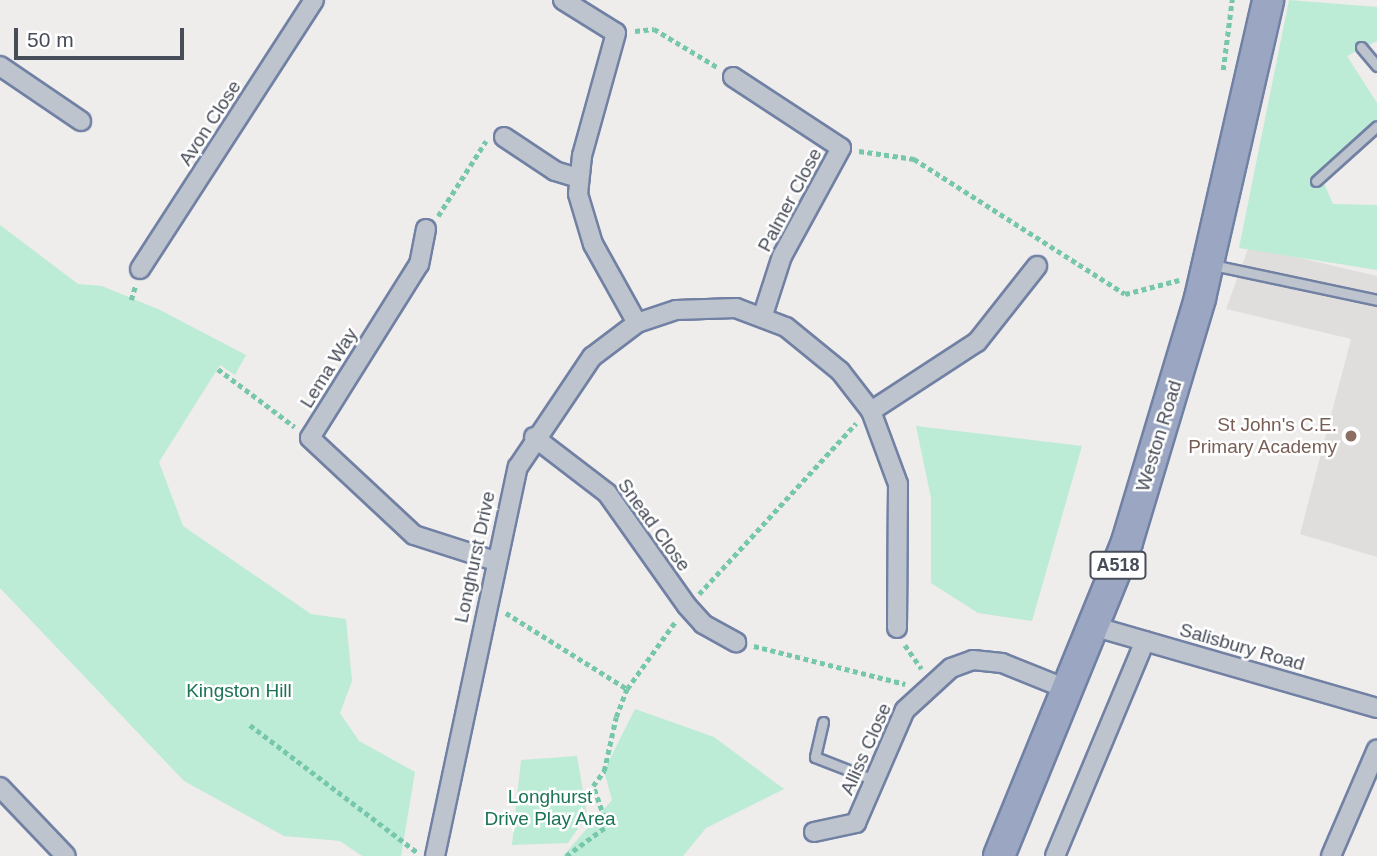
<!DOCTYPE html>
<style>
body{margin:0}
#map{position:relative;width:1377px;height:856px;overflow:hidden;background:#efecec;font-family:Arial,sans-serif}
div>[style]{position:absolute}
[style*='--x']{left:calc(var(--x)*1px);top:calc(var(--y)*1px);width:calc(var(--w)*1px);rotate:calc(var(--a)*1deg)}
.education>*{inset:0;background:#e0dedd}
.green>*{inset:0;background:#bcebd6}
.path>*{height:4.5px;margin-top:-2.25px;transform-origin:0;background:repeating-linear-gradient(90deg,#76c7ac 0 5px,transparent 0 8.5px)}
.roads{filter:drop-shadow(2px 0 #7181a4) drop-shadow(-2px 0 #7181a4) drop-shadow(0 2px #7181a4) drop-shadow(0 -2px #7181a4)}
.service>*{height:9px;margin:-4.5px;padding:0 4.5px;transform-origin:4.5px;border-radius:4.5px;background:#bec4ce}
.minor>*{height:18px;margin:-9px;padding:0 9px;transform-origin:9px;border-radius:9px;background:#bec4ce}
.trunk>*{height:30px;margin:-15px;padding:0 15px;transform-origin:15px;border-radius:15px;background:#9aa6c2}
.dots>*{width:19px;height:19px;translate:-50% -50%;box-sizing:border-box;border:4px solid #fff;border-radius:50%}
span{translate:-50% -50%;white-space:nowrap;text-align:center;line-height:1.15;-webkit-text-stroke:5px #fff;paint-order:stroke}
.shield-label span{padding:2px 5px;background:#fff;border:2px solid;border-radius:5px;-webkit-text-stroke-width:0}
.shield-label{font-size:18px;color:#464c58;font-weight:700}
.street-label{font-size:19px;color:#464c58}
.education-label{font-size:19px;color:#785e54}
.right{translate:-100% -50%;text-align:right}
.park-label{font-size:19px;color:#1c7456}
.scale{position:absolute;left:14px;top:28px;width:170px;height:32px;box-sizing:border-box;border:4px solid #464c58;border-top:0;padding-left:9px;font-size:21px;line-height:24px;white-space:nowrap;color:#464c58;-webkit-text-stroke:5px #fff;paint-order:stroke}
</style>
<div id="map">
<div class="education">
<div style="clip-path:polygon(1249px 246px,1377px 276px,1377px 557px,1300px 534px,1351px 339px,1226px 309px)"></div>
</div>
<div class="green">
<div style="clip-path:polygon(1289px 0,1377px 7px,1377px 41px,1347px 56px,1377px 103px,1377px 127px,1323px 181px,1333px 204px,1377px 205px,1377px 270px,1239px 248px)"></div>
<div style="clip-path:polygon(0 225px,78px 284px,102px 286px,160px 310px,246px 355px,235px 375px,220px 365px,159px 462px,183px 526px,311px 614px,346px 619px,352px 681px,340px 713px,359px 741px,415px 772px,401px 856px,362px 856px,340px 841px,284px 836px,184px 781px,0 588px)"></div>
<div style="clip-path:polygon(916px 426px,1082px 446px,1032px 621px,978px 613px,931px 583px,931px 498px)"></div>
<div style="clip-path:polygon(635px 709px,714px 737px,784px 789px,706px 828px,683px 856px,563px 856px,612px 800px,604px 771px)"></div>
<div style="clip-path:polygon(577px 756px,587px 815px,568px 843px,512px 845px,521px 760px)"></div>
</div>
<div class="path">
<div style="--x:635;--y:31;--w:19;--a:-6"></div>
<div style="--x:654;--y:29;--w:74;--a:31.1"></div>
<div style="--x:1223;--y:70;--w:71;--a:-82.7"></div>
<div style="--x:859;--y:151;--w:56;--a:8.3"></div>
<div style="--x:914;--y:159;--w:250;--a:32.6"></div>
<div style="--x:1125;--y:294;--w:56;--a:-14.5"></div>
<div style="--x:438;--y:216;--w:89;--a:-57.4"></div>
<div style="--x:131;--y:300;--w:14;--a:-73"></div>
<div style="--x:218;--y:369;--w:96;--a:37"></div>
<div style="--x:699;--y:594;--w:232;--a:-47.4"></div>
<div style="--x:506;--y:613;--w:143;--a:32.1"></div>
<div style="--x:905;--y:645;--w:29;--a:55"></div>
<div style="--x:754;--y:646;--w:156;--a:14.1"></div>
<div style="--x:250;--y:725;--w:211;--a:37.3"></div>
<div style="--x:566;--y:856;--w:51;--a:-36.2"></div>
<div style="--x:607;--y:826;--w:42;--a:-109.3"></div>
<div style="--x:593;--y:786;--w:19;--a:-54"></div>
<div style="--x:604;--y:771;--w:55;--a:-77.5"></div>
<div style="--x:616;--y:717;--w:30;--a:-69"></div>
<div style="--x:627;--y:689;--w:82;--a:-54.4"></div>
</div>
<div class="roads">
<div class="service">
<div style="--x:1361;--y:47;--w:25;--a:50"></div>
<div style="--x:1316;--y:181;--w:82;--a:-42"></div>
<div style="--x:1213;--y:265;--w:168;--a:12"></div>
<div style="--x:823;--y:722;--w:36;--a:103"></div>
<div style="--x:815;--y:757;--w:63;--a:21.3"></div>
</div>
<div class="minor">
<div style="--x:563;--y:0;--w:62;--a:31.9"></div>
<div style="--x:616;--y:33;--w:128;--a:105.5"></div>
<div style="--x:582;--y:156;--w:38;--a:96"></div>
<div style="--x:578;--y:194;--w:52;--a:73.3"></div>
<div style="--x:593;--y:244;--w:90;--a:60.9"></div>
<div style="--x:0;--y:66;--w:98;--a:34.2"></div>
<div style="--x:733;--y:77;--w:129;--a:33.3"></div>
<div style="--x:841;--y:148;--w:123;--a:118.6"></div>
<div style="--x:782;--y:256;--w:62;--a:107.9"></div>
<div style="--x:504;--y:137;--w:61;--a:33.7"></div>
<div style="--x:555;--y:171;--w:24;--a:17"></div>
<div style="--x:426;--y:229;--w:36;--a:101"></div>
<div style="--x:419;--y:264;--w:205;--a:122.1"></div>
<div style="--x:310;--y:438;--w:142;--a:43"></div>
<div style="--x:414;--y:535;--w:85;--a:17.8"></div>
<div style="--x:140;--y:269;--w:320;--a:-57.1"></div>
<div style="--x:871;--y:411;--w:126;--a:-33.1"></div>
<div style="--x:977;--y:342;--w:97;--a:-51.7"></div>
<div style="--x:534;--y:437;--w:92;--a:37.5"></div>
<div style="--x:607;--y:493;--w:138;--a:54.7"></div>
<div style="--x:687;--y:606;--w:24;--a:48"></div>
<div style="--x:703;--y:624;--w:38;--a:29"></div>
<div style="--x:1096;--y:627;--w:292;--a:16.1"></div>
<div style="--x:0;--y:787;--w:95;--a:46.3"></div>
<div style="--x:814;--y:832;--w:43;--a:-12.1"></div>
<div style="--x:856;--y:823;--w:123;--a:-66.6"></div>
<div style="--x:905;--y:710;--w:62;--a:-42.4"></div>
<div style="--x:951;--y:668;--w:23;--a:-20"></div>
<div style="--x:973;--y:660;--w:29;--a:6"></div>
<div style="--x:1002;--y:663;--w:72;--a:21.9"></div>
<div style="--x:435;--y:856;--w:398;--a:-78"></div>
<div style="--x:518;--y:467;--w:133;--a:-56.1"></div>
<div style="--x:592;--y:357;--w:56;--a:-37.1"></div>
<div style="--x:637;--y:323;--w:41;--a:-18.4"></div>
<div style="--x:676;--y:310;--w:60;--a:-1.9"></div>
<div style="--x:736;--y:308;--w:53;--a:20.8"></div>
<div style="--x:786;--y:327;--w:70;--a:39.2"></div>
<div style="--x:840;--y:371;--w:51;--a:52.2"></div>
<div style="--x:871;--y:411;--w:78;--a:69.7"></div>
<div style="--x:898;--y:484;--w:144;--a:90.4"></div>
<div style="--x:1055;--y:856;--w:233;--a:-67.3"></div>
<div style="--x:1331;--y:856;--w:116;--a:-66.7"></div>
</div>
<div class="trunk">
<div style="--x:999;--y:856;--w:339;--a:-67.8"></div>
<div style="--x:1127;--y:542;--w:255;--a:-73.3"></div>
<div style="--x:1200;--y:298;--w:306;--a:-77.1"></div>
</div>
</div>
<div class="dots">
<div style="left:1351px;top:436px;background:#8d6e63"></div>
</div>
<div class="shield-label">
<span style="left:1118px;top:565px">A518</span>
</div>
<div class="street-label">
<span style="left:210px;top:123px;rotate:-57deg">Avon Close</span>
<span style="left:790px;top:200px;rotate:-62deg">Palmer Close</span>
<span style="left:329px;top:368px;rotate:-58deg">Lema Way</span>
<span style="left:1159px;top:436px;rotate:-73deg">Weston Road</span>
<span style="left:654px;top:525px;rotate:54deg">Snead Close</span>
<span style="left:475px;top:557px;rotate:-78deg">Longhurst Drive</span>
<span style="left:1242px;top:647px;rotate:16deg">Salisbury Road</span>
<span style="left:866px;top:749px;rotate:-66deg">Alliss Close</span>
</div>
<div class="education-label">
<span class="right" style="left:1337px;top:436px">St John's C.E.<br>Primary Academy</span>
</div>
<div class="park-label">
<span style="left:239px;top:691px">Kingston Hill</span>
<span style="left:550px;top:808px">Longhurst<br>Drive Play Area</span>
</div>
<div class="scale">50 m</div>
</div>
